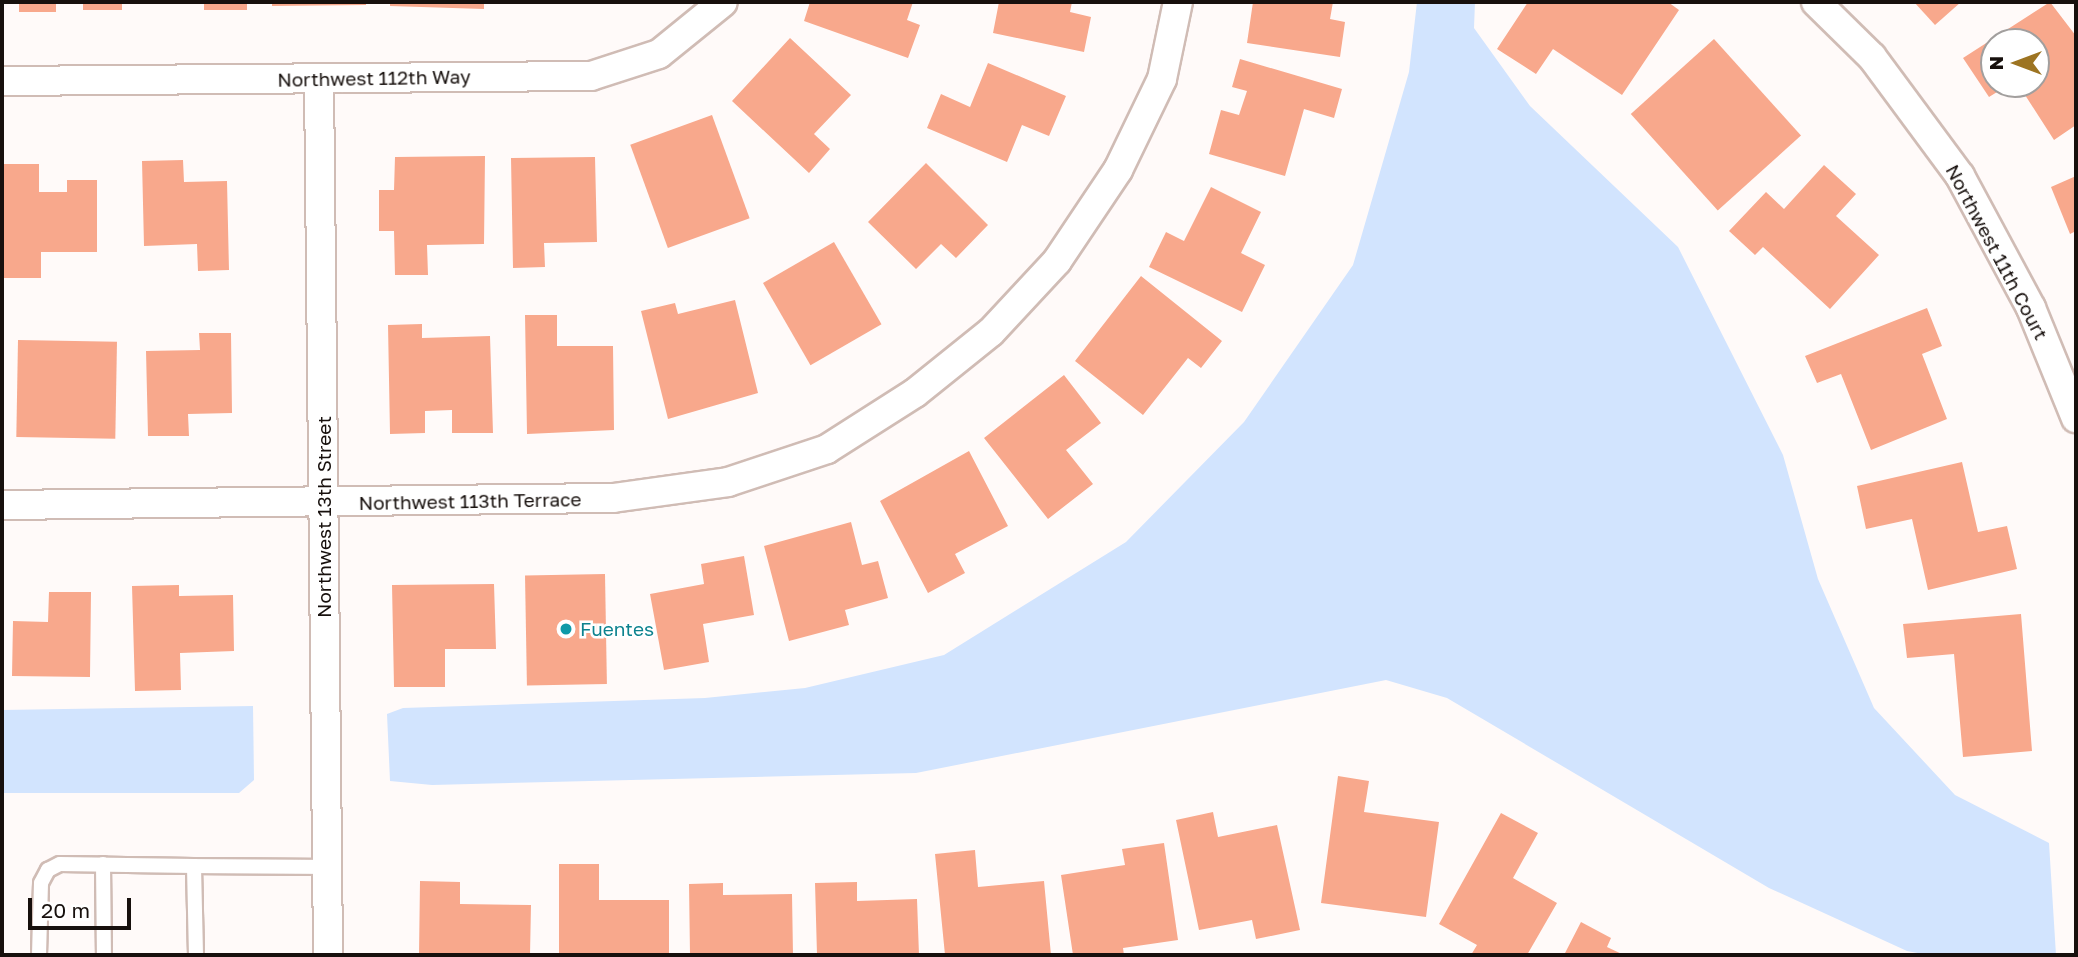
<!DOCTYPE html>
<style>
body{margin:0}
#map{position:relative;width:2078px;height:957px;overflow:hidden;background:#fffaf9;font-family:"Golos Text",sans-serif}
div>[style]{position:absolute}
[style*='--x']{left:calc(var(--x)*1px);top:calc(var(--y)*1px);width:calc(var(--w)*1px);rotate:calc(var(--a)*1deg)}
.water>*{inset:0;background:#d2e4fe}
.building>*{inset:0;background:#f8a88c;transform-origin:0 0}
.roads{filter:drop-shadow(2px 0 #d0bcb5) drop-shadow(-2px 0 #d0bcb5) drop-shadow(0 2px #d0bcb5) drop-shadow(0 -2px #d0bcb5)}
.lane>*{height:14px;margin:-7px;padding:0 7px;transform-origin:7px;border-radius:7px;background:#fff}
.street>*{height:28px;margin:-14px;padding:0 14px;transform-origin:14px;border-radius:14px;background:#fff}
.dots>*{width:19px;height:19px;translate:-50% -50%;box-sizing:border-box;border:4px solid #fff;border-radius:50%}
span{translate:-50% -50%;white-space:nowrap;text-align:center;line-height:1.15;-webkit-text-stroke:5px #fff;paint-order:stroke}
.street-label{font-size:19px;color:#17100d}
.culture-label{font-size:19px;color:#0d838f}
.left{translate:0 -50%;text-align:left}
.frame{position:absolute;inset:0;border:4px solid #17100d;pointer-events:none}
.north{position:absolute;left:1980px;top:28px;width:70px;height:70px;box-sizing:border-box;background:#fff;border:2px solid #a29f9e;border-radius:50%;rotate:270deg;font-size:19px;font-weight:700;line-height:28px;text-align:center;color:#17100d}
.north::after{content:'';display:block;margin:auto;width:24px;height:32px;background:#9d7422;clip-path:polygon(50% 0,100% 100%,50% 72%,0 100%)}
.scale{position:absolute;left:28px;top:898px;width:103px;height:32px;box-sizing:border-box;border:4px solid #17100d;border-top:0;padding-left:9px;font-size:21px;line-height:24px;white-space:nowrap;color:#17100d;-webkit-text-stroke:5px #fff;paint-order:stroke}
</style>
<div id="map">
<div class="water">
<div style="clip-path:polygon(1417px 2px,1475px 2px,1474px 28px,1530px 106px,1678px 247px,1783px 455px,1818px 579px,1874px 708px,1955px 795px,2049px 843px,2056px 955px,1928px 955px,1907px 951px,1769px 888px,1447px 698px,1386px 680px,916px 773px,432px 785px,390px 781px,387px 714px,403px 708px,705px 698px,805px 688px,944px 655px,1126px 542px,1244px 422px,1353px 265px,1409px 72px)"></div>
<div style="clip-path:polygon(253px 706px,254px 780px,239px 793px,2px 793px,2px 710px)"></div>
</div>
<div class="building">
<div style="left:19px;top:2px;width:37px;height:10px"></div>
<div style="left:83px;top:2px;width:39px;height:8px"></div>
<div style="left:204px;top:2px;width:43px;height:8px"></div>
<div style="clip-path:polygon(272px 2px,366px 2px,366px 5px,272px 6px)"></div>
<div style="clip-path:polygon(390px 2px,484px 2px,484px 9px,390px 6px)"></div>
<div style="clip-path:polygon(810px 2px,913px 2px,907px 20px,920px 25px,908px 58px,804px 21px)"></div>
<div style="clip-path:polygon(999px 2px,1072px 2px,1070px 12px,1091px 17px,1084px 52px,993px 33px)"></div>
<div style="clip-path:polygon(1253px 2px,1333px 2px,1330px 19px,1345px 22px,1340px 57px,1247px 43px)"></div>
<div style="clip-path:polygon(1528px 2px,1668px 2px,1679px 10px,1622px 95px,1553px 49px,1536px 74px,1497px 49px)"></div>
<div style="clip-path:polygon(1914px 2px,1961px 2px,1935px 25px)"></div>
<div style="clip-path:polygon(2050px 2px,2076px 36px,2076px 125px,2054px 140px,2018px 84px,2036px 84px,2036px 42px,1994px 42px,1994px 84px,2010px 84px,1989px 97px,1963px 58px)"></div>
<div style="clip-path:polygon(790px 38px,851px 95px,814px 134px,830px 149px,809px 173px,732px 101px)"></div>
<div style="left:1714px;top:39px;width:130px;height:112px;rotate:48deg"></div>
<div style="clip-path:polygon(1240px 59px,1342px 89px,1334px 118px,1304px 109px,1285px 176px,1209px 154px,1221px 110px,1239px 115px,1247px 91px,1232px 87px)"></div>
<div style="clip-path:polygon(988px 63px,1066px 96px,1049px 136px,1022px 125px,1007px 162px,927px 128px,941px 94px,970px 107px)"></div>
<div style="left:712px;top:115px;width:110px;height:87px;rotate:70deg"></div>
<div style="clip-path:polygon(485px 156px,484px 244px,427px 245px,428px 275px,395px 275px,394px 231px,379px 231px,379px 190px,394px 190px,395px 157px)"></div>
<div style="clip-path:polygon(595px 157px,597px 242px,544px 243px,545px 267px,513px 268px,511px 158px)"></div>
<div style="clip-path:polygon(183px 160px,184px 182px,227px 181px,229px 270px,198px 271px,197px 244px,144px 246px,142px 161px)"></div>
<div style="clip-path:polygon(926px 163px,988px 225px,956px 258px,941px 244px,916px 269px,868px 222px)"></div>
<div style="clip-path:polygon(2px 164px,39px 164px,39px 192px,67px 192px,67px 180px,97px 180px,97px 252px,41px 252px,41px 278px,2px 278px)"></div>
<div style="clip-path:polygon(1824px 165px,1856px 194px,1836px 216px,1879px 255px,1830px 309px,1763px 247px,1755px 255px,1729px 231px,1766px 192px,1784px 209px)"></div>
<div style="clip-path:polygon(2076px 176px,2076px 231px,2070px 234px,2051px 187px)"></div>
<div style="clip-path:polygon(1211px 187px,1261px 212px,1241px 253px,1265px 265px,1242px 312px,1149px 267px,1166px 232px,1184px 241px)"></div>
<div style="left:834px;top:242px;width:95px;height:82px;rotate:60deg"></div>
<div style="clip-path:polygon(1141px 276px,1222px 341px,1201px 368px,1188px 358px,1143px 415px,1075px 361px)"></div>
<div style="clip-path:polygon(735px 300px,758px 393px,668px 419px,641px 311px,675px 303px,678px 314px)"></div>
<div style="clip-path:polygon(1927px 308px,1942px 346px,1922px 354px,1947px 419px,1871px 450px,1841px 374px,1817px 383px,1805px 356px)"></div>
<div style="clip-path:polygon(525px 315px,557px 315px,557px 346px,613px 346px,614px 430px,527px 434px)"></div>
<div style="clip-path:polygon(422px 324px,422px 338px,490px 336px,493px 433px,452px 433px,452px 410px,425px 411px,425px 433px,390px 434px,388px 325px)"></div>
<div style="clip-path:polygon(199px 333px,231px 333px,232px 413px,188px 414px,189px 436px,148px 436px,146px 351px,200px 350px)"></div>
<div style="left:18px;top:340px;width:99px;height:97px;rotate:1deg"></div>
<div style="clip-path:polygon(1064px 375px,1101px 423px,1066px 450px,1093px 484px,1048px 519px,984px 438px)"></div>
<div style="clip-path:polygon(969px 451px,1008px 526px,955px 554px,965px 573px,928px 593px,880px 501px)"></div>
<div style="clip-path:polygon(1962px 462px,1978px 532px,2007px 526px,2017px 569px,1928px 590px,1912px 519px,1866px 529px,1857px 486px)"></div>
<div style="clip-path:polygon(851px 522px,862px 565px,878px 561px,888px 598px,845px 610px,849px 625px,789px 641px,764px 546px)"></div>
<div style="clip-path:polygon(744px 556px,754px 615px,703px 624px,709px 662px,664px 670px,650px 594px,704px 584px,701px 564px)"></div>
<div style="left:605px;top:574px;width:110px;height:80px;rotate:89deg"></div>
<div style="clip-path:polygon(494px 584px,496px 649px,445px 649px,445px 687px,394px 687px,392px 585px)"></div>
<div style="clip-path:polygon(179px 585px,179px 596px,233px 595px,234px 651px,180px 653px,181px 690px,135px 691px,132px 586px)"></div>
<div style="clip-path:polygon(49px 592px,91px 592px,90px 677px,12px 676px,13px 621px,48px 622px)"></div>
<div style="clip-path:polygon(2021px 614px,2032px 751px,1963px 757px,1954px 654px,1907px 658px,1903px 624px)"></div>
<div style="clip-path:polygon(1338px 776px,1369px 781px,1364px 812px,1439px 822px,1426px 917px,1321px 903px)"></div>
<div style="clip-path:polygon(1213px 812px,1218px 837px,1277px 825px,1300px 930px,1256px 939px,1252px 920px,1199px 930px,1176px 820px)"></div>
<div style="clip-path:polygon(1501px 813px,1538px 833px,1513px 878px,1557px 903px,1527px 955px,1471px 955px,1477px 945px,1439px 924px)"></div>
<div style="clip-path:polygon(1164px 843px,1178px 940px,1123px 948px,1124px 955px,1073px 955px,1061px 875px,1125px 865px,1122px 849px)"></div>
<div style="clip-path:polygon(975px 850px,978px 887px,1044px 881px,1051px 955px,945px 955px,935px 854px)"></div>
<div style="clip-path:polygon(559px 864px,599px 864px,599px 900px,669px 900px,669px 955px,559px 955px)"></div>
<div style="clip-path:polygon(420px 881px,460px 882px,460px 904px,531px 905px,530px 955px,419px 955px)"></div>
<div style="clip-path:polygon(857px 882px,857px 901px,917px 899px,919px 955px,817px 955px,815px 883px)"></div>
<div style="clip-path:polygon(723px 883px,723px 895px,792px 894px,793px 955px,690px 955px,689px 884px)"></div>
<div style="clip-path:polygon(1581px 922px,1611px 938px,1607px 947px,1624px 955px,1564px 955px)"></div>
</div>
<div class="roads">
<div class="lane">
<div style="--x:103;--y:864;--w:91;--a:89.4"></div>
<div style="--x:39;--y:955;--w:72;--a:-88.4"></div>
<div style="--x:41;--y:883;--w:15;--a:-62"></div>
<div style="--x:48;--y:870;--w:13;--a:-27"></div>
<div style="--x:60;--y:864;--w:134;--a:0.9"></div>
<div style="--x:196;--y:955;--w:89;--a:-91.3"></div>
<div style="--x:194;--y:866;--w:132;--a:0.4"></div>
</div>
<div class="street">
<div style="--x:1816;--y:2;--w:78;--a:44.5"></div>
<div style="--x:1872;--y:57;--w:148;--a:53.5"></div>
<div style="--x:1960;--y:176;--w:150;--a:61.7"></div>
<div style="--x:2031;--y:308;--w:119;--a:67.8"></div>
<div style="--x:319;--y:79;--w:876;--a:89.41"></div>
<div style="--x:2;--y:81;--w:589;--a:-0.49"></div>
<div style="--x:591;--y:76;--w:71;--a:-17.9"></div>
<div style="--x:659;--y:54;--w:82;--a:-39.1"></div>
<div style="--x:2;--y:505;--w:611;--a:-0.66"></div>
<div style="--x:613;--y:498;--w:116;--a:-7.9"></div>
<div style="--x:728;--y:482;--w:104;--a:-18.4"></div>
<div style="--x:827;--y:449;--w:104;--a:-32.5"></div>
<div style="--x:915;--y:393;--w:97;--a:-38.8"></div>
<div style="--x:991;--y:332;--w:97;--a:-47.1"></div>
<div style="--x:1057;--y:261;--w:110;--a:-56.2"></div>
<div style="--x:1118;--y:170;--w:101;--a:-64.2"></div>
<div style="--x:1162;--y:79;--w:79;--a:-78.3"></div>
</div>
</div>
<div class="dots">
<div style="left:566px;top:629px;background:#0f9aa8"></div>
</div>
<div class="street-label">
<span style="left:374px;top:78px;rotate:-1deg">Northwest 112th Way</span>
<span style="left:1997px;top:252px;rotate:62deg">Northwest 11th Court</span>
<span style="left:470px;top:501px;rotate:-1deg">Northwest 113th Terrace</span>
<span style="left:324px;top:517px;rotate:-90deg">Northwest 13th Street</span>
</div>
<div class="culture-label">
<span class="left" style="left:580px;top:629px">Fuentes</span>
</div>
<div class="frame"></div>
<div class="north">N</div>
<div class="scale">20 m</div>
</div>
